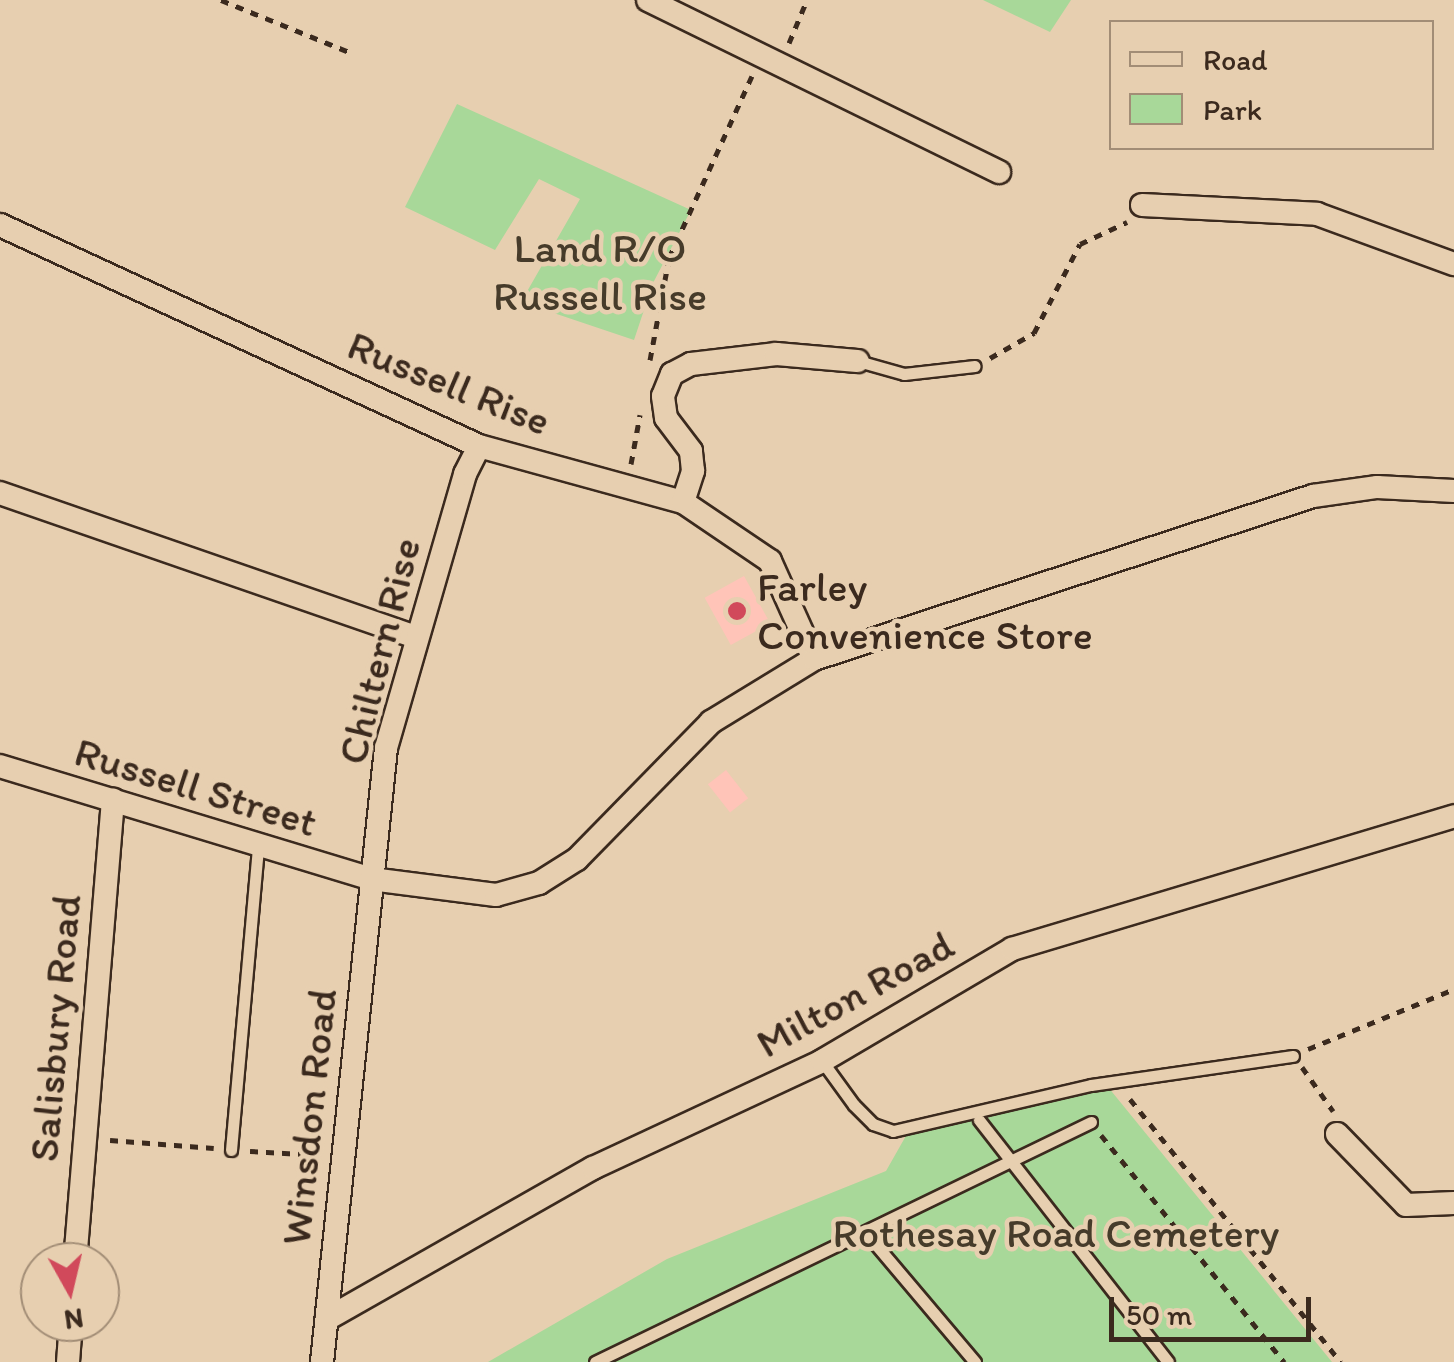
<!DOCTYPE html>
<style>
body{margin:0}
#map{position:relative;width:1454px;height:1362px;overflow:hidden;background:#e7cfb0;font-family:Itim,sans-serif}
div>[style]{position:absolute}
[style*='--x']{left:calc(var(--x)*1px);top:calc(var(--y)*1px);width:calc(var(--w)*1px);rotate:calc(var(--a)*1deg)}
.green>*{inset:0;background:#a8d899}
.building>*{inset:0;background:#ffc4b8;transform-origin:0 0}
.path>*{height:5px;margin-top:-2.5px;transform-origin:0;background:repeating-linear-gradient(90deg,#3b2a1e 0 8px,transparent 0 16px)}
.roads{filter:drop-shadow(2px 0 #3b2a1e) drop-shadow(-2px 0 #3b2a1e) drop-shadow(0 2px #3b2a1e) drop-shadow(0 -2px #3b2a1e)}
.service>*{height:11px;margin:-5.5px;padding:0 5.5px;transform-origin:5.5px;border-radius:5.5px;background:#e7cfb0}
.minor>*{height:22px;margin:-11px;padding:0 11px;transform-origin:11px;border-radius:11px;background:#e7cfb0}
.dots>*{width:28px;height:28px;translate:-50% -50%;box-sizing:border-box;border:5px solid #e7cfb0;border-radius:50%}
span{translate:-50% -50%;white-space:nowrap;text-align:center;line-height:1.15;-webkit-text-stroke:9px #e7cfb0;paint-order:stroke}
.park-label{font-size:42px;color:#463b2a}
.street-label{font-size:42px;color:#3b2a1e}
.poi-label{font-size:42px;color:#3b2a1e}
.left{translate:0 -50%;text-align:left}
.legend{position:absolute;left:1109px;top:20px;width:325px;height:130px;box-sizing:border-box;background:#e7cfb0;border:2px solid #a28d76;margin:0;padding:12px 18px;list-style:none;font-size:30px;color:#3b2a1e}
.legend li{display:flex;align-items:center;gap:20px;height:50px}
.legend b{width:50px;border:2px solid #a28d76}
.north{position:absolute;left:20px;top:1242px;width:100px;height:100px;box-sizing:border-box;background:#e7cfb0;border:2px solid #a28d76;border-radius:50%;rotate:172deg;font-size:28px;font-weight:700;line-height:40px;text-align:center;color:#3b2a1e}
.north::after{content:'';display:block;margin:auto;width:35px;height:45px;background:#d1495b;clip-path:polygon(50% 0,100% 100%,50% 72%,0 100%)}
.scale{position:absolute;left:1109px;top:1297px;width:202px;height:45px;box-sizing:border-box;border:5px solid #3b2a1e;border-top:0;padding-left:12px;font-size:30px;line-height:35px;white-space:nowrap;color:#3b2a1e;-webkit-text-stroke:8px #e7cfb0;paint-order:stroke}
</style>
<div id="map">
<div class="green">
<div style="clip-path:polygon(983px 0,1071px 0,1050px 32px)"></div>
<div style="clip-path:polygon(457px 104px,691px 210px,653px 283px,634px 340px,521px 302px,580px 199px,539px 179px,495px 250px,405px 207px)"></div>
<div style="clip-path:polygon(1108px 1087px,1332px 1362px,488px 1362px,667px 1259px,886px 1171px,907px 1134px)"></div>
</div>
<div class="building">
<div style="left:744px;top:576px;width:54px;height:45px;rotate:61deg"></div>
<div style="left:726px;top:770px;width:36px;height:23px;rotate:52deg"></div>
</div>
<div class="path">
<div style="--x:221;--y:0;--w:138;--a:22.1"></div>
<div style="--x:789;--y:43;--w:47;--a:-67.3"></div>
<div style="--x:990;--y:358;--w:51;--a:-29.6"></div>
<div style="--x:1034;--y:333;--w:100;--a:-62.7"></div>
<div style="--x:1080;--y:244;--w:52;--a:-25.1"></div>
<div style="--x:650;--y:360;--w:104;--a:-79.4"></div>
<div style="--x:669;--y:258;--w:200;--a:-65.5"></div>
<div style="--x:631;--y:464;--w:50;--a:-79.6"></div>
<div style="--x:1308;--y:1049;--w:158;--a:-22.3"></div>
<div style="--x:1302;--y:1067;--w:54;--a:54.8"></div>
<div style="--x:1130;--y:1099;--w:337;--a:51.3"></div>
<div style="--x:1101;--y:1135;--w:292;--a:51.1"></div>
<div style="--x:110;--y:1140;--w:104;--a:4.4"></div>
<div style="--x:250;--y:1151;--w:69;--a:3.3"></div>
</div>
<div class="roads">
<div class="service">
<div style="--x:858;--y:361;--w:48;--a:15.8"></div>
<div style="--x:904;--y:374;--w:71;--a:-6.4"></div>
<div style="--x:822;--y:1061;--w:54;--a:54"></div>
<div style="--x:854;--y:1105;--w:27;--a:45"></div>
<div style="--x:873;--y:1124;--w:21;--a:19"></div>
<div style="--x:893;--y:1131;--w:203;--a:-13.1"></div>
<div style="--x:1091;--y:1085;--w:204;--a:-8.2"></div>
<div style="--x:979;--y:1120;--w:307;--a:52"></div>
<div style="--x:231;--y:1150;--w:305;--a:-84.9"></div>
<div style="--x:866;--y:1233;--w:169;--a:49.8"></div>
<div style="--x:595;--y:1362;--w:551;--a:-25.82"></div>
</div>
<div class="minor">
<div style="--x:648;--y:0;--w:391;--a:26.1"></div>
<div style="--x:1142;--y:205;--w:175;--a:2.9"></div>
<div style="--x:1317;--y:214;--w:146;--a:20.1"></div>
<div style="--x:0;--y:225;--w:528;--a:24.77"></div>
<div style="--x:479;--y:446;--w:212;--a:15.4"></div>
<div style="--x:683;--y:502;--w:105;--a:34.1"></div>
<div style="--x:770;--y:561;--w:107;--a:65.8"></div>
<div style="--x:0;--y:493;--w:440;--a:19.1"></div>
<div style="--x:683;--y:502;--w:33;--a:-72"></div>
<div style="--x:693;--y:471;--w:20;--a:-96"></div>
<div style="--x:691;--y:451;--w:41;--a:-127.1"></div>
<div style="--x:666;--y:418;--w:22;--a:-98"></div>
<div style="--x:663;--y:396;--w:24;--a:-68"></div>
<div style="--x:672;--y:374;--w:21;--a:-28"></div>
<div style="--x:691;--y:364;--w:86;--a:-6.7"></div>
<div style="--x:776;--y:354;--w:82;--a:4.9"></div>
<div style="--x:0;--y:766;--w:388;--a:16.9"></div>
<div style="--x:371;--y:879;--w:126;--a:7.3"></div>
<div style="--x:496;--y:895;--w:45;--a:-15.6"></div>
<div style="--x:539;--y:883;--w:45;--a:-32.3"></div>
<div style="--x:577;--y:859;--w:192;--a:-45.6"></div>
<div style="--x:711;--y:722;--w:121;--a:-31.5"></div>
<div style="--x:814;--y:659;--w:525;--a:-18.09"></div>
<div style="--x:1313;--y:496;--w:65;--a:-8"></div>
<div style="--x:1377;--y:487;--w:77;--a:3"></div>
<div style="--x:1337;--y:1134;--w:99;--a:45.8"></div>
<div style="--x:1406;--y:1205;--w:48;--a:-2.4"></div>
<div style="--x:75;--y:1262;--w:464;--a:-85.3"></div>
<div style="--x:327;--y:1319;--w:306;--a:-29.6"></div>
<div style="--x:593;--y:1168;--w:253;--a:-25"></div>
<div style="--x:822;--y:1061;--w:221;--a:-30.5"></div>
<div style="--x:1012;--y:949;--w:462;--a:-16.7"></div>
<div style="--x:68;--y:1362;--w:40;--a:-85.7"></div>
<div style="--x:322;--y:1362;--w:617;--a:-84.05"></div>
<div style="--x:386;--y:748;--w:285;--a:-73.9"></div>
<div style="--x:465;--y:474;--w:31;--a:-63"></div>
</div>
</div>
<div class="dots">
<div style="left:737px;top:611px;background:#d1495b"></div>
</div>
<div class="park-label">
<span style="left:600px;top:272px">Land R/O<br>Russell Rise</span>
<span style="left:1056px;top:1233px">Rothesay Road Cemetery</span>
</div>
<div class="street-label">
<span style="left:449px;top:383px;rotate:22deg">Russell Rise</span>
<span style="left:379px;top:651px;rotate:-76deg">Chiltern Rise</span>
<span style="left:196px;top:787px;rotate:17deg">Russell Street</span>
<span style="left:855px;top:994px;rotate:-29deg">Milton Road</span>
<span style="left:55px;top:1028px;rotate:-85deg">Salisbury Road</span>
<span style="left:309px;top:1117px;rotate:-84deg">Winsdon Road</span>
</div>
<div class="poi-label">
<span class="left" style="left:757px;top:611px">Farley<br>Convenience Store</span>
</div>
<ul class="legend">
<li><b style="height:12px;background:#e7cfb0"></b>Road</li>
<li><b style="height:28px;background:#a8d899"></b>Park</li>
</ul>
<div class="north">N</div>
<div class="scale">50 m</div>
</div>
